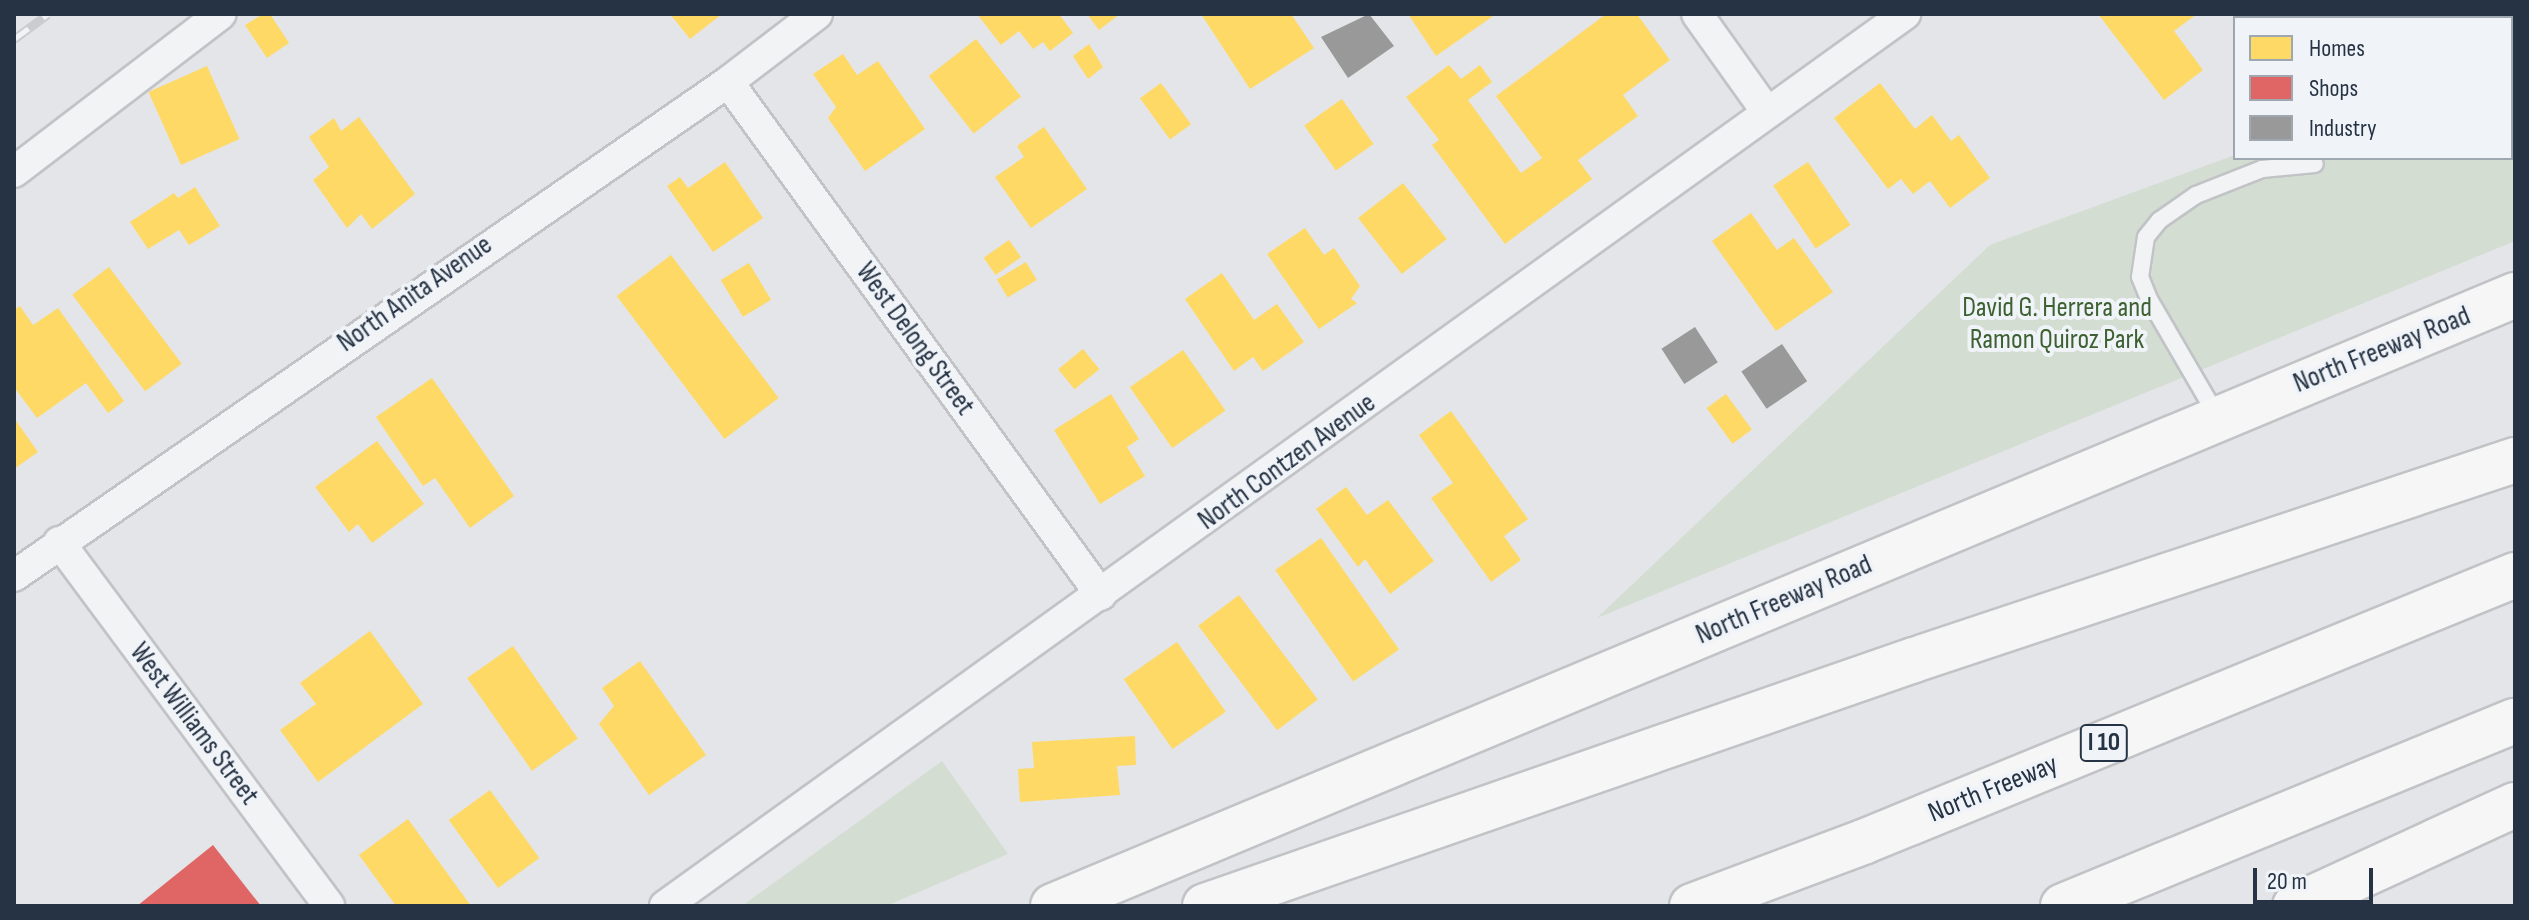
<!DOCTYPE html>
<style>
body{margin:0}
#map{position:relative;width:2529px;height:920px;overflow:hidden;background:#e3e5e8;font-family:"Sofia Sans Condensed",sans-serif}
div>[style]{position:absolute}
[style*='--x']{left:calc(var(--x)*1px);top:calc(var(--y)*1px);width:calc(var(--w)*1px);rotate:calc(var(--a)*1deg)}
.green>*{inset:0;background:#d4ddd2}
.homes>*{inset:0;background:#ffd966;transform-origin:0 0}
.shops>*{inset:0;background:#e06666}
.industry>*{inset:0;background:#999;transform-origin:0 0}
.roads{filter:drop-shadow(2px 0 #c1c3c6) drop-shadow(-2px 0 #c1c3c6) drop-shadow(0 2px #c1c3c6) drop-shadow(0 -2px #c1c3c6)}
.service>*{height:16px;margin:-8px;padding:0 8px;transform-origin:8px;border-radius:8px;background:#f2f3f4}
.minor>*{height:30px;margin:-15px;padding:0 15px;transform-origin:15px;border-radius:15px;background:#f2f3f4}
.primary>*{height:44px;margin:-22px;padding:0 22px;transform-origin:22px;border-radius:22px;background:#f6f6f7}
.motorway>*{height:44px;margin:-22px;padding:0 22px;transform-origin:22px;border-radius:22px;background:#f6f6f7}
.rail>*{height:9px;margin-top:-4.5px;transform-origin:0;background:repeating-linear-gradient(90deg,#f0f4f8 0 18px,#cacdd0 0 36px);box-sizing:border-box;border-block:2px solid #cacdd0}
span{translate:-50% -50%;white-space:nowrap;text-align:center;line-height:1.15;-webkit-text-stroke:8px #f0f4f8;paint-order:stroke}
.shield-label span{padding:2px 6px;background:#f0f4f8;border:2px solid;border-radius:6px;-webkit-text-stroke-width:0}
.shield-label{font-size:26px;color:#263344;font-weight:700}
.street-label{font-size:28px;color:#263344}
.park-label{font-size:28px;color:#3e6132}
.frame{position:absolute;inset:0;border:16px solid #263344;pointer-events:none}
.legend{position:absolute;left:2233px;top:16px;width:280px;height:144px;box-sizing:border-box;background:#f0f4f8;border:2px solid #9fa7b0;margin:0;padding:10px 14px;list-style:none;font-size:24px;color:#263344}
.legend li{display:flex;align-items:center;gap:16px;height:40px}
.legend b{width:40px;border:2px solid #9fa7b0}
.scale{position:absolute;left:2253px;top:868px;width:120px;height:36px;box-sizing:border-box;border:4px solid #263344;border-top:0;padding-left:10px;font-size:24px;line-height:28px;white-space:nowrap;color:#263344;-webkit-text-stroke:6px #f0f4f8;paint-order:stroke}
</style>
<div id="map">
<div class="green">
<div style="clip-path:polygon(2515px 53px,2515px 241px,1597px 618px,1990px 245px,2235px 155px,2511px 158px)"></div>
<div style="clip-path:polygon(942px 761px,1008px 854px,886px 906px,742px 906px)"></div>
</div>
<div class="homes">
<div style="clip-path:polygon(263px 14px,270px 14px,289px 43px,267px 58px,245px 25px)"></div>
<div style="clip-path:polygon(670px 14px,722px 14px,690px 39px)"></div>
<div style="clip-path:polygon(977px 14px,1059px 14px,1073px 33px,1050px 51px,1043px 42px,1033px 49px,1019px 31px,1001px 45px)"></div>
<div style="clip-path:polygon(1087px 14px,1120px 14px,1099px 30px)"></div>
<div style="clip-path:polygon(1201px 14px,1291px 14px,1314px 48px,1250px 89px)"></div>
<div style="clip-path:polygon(1408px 14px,1496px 14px,1436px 56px)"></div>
<div style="clip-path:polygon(1606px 14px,1637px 14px,1670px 60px,1623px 95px,1638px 116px,1578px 160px,1592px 179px,1505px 244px,1432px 145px,1439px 140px,1406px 97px,1449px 65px,1461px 79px,1480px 65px,1492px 82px,1468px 100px,1521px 173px,1542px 158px,1496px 96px)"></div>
<div style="clip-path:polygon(2098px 14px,2197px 14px,2174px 31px,2203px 70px,2164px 100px)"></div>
<div style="clip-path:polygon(2271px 14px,2294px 14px,2288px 18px)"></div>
<div style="left:976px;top:39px;width:73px;height:60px;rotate:52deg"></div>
<div style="clip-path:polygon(1089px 44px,1103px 67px,1088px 79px,1073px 56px)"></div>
<div style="clip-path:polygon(843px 54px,857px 75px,878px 61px,925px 129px,865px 171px,828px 118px,836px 107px,813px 74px)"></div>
<div style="left:207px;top:66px;width:80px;height:64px;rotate:66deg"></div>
<div style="left:1161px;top:83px;width:51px;height:26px;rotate:54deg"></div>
<div style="clip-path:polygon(1880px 83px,1915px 129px,1932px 115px,1951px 141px,1959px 135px,1990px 178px,1950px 208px,1930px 181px,1913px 194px,1901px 179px,1888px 189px,1834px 118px)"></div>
<div style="left:1342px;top:99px;width:55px;height:46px;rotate:55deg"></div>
<div style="clip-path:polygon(359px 117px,415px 194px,372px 229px,361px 214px,347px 228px,313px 180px,329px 167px,309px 137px,334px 118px,341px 131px)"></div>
<div style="clip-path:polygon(1044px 127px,1087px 189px,1031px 228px,995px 177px,1024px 157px,1017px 146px)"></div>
<div style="clip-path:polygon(725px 162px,763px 218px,713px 252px,667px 186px,680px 177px,688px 188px)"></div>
<div style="left:1808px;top:162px;width:76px;height:42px;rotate:56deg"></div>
<div style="left:1403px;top:183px;width:71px;height:57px;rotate:52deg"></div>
<div style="clip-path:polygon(195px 187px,220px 226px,189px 245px,179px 230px,148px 249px,130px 222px,174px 193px,178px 198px)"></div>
<div style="clip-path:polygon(1751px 213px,1777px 250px,1794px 238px,1833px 292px,1776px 331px,1712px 241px)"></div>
<div style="clip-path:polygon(1305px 228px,1324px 255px,1334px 248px,1360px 286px,1351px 299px,1357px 303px,1319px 329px,1267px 254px)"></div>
<div style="left:1009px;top:240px;width:21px;height:31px;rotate:55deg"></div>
<div style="left:671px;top:255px;width:179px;height:68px;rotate:53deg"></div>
<div style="left:1026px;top:262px;width:21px;height:34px;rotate:59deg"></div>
<div style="left:749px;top:263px;width:43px;height:33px;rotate:59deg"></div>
<div style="left:109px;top:267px;width:121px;height:46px;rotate:53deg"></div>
<div style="clip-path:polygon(1222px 273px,1254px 320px,1277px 304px,1304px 342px,1263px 371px,1253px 357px,1234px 371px,1185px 299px)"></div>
<div style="clip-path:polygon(20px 306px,33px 325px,58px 308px,124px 401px,108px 413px,86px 383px,37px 418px,14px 387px,14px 310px)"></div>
<div style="left:1083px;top:349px;width:26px;height:32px;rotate:51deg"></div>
<div style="left:1183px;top:350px;width:74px;height:65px;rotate:55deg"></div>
<div style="clip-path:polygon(432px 378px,514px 496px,470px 528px,435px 478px,423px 486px,376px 417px)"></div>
<div style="clip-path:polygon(1111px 394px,1139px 439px,1127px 447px,1145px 476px,1100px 504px,1054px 430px)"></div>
<div style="left:1726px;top:394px;width:44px;height:24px;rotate:54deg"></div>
<div style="clip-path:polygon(1451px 411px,1528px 519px,1504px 536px,1521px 560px,1491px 582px,1431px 498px,1453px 483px,1419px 435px)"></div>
<div style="clip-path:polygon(14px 418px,38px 452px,14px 469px)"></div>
<div style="clip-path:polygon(377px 441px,424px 504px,372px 543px,358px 524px,349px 532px,315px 487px)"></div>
<div style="clip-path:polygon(1346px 487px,1367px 515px,1388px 500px,1434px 561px,1390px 594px,1365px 559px,1358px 567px,1316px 509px)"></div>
<div style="left:1321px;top:538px;width:136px;height:56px;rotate:55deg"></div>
<div style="left:1239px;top:595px;width:131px;height:51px;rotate:53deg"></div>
<div style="clip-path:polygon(370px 631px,423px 704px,318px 782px,280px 730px,316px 704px,300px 683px)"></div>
<div style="left:1177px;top:642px;width:85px;height:65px;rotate:55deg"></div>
<div style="left:513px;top:646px;width:113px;height:56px;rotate:55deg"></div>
<div style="clip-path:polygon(640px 661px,706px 755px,649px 795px,599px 724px,614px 706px,602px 688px)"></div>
<div style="clip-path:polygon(1135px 736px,1136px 765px,1117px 766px,1120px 795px,1020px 802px,1018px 769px,1034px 768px,1032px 742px)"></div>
<div style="left:490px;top:790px;width:84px;height:51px;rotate:54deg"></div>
<div style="clip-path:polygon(408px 819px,471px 906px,396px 906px,359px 855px)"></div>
</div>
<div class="shops">
<div style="clip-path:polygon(213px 845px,261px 906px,137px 906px)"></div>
</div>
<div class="industry">
<div style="clip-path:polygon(1369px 14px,1394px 46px,1348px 78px,1321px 37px)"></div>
<div style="left:1695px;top:327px;width:42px;height:40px;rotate:57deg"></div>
<div style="left:1782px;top:344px;width:45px;height:49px;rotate:56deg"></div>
</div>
<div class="roads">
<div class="service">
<div style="--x:2217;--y:416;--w:135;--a:-120.2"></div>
<div style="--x:2149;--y:299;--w:24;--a:-112"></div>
<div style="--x:2140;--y:277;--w:40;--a:-81.5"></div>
<div style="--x:2146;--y:237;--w:22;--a:-51"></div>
<div style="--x:2160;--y:220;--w:44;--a:-34.8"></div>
<div style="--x:2196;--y:195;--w:71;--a:-21.5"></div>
<div style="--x:2262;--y:169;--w:53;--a:-5.4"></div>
</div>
<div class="minor">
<div style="--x:1697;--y:14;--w:120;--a:54.5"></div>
<div style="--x:728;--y:82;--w:634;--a:53.98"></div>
<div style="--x:14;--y:172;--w:260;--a:-37.4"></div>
<div style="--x:59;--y:542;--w:453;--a:53.4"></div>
<div style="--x:14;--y:576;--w:868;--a:-34.68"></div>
<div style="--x:728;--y:82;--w:112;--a:-37.4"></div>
<div style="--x:665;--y:906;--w:1528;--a:-35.73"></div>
</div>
<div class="primary">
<div style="--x:1053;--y:906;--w:1585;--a:-22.68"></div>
</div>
<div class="motorway">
<div style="--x:1205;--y:906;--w:750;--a:-19.14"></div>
<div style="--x:1914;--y:660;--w:633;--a:-18.41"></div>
<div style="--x:1692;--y:906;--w:183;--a:-20.5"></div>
<div style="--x:1863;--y:842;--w:705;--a:-22.27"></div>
<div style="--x:2063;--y:906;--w:488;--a:-22.3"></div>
<div style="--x:2295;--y:906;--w:242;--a:-24.7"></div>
</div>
</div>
<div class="rail">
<div style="--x:14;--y:39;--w:42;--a:-36.3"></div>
</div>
<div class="shield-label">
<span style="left:2104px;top:743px">I 10</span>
</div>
<div class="street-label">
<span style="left:415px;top:294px;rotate:-35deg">North Anita Avenue</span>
<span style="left:915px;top:339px;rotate:54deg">West Delong Street</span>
<span style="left:2382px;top:350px;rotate:-22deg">North Freeway Road</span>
<span style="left:1287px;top:462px;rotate:-36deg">North Contzen Avenue</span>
<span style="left:1784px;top:600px;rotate:-23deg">North Freeway Road</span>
<span style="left:194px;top:724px;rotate:53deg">West Williams Street</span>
<span style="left:1993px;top:789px;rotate:-22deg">North Freeway</span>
</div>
<div class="park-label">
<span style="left:2057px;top:324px">David G. Herrera and<br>Ramon Quiroz Park</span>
</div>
<div class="frame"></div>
<ul class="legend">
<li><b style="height:22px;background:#ffd966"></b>Homes</li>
<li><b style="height:22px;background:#e06666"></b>Shops</li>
<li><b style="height:22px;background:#999"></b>Industry</li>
</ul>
<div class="scale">20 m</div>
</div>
